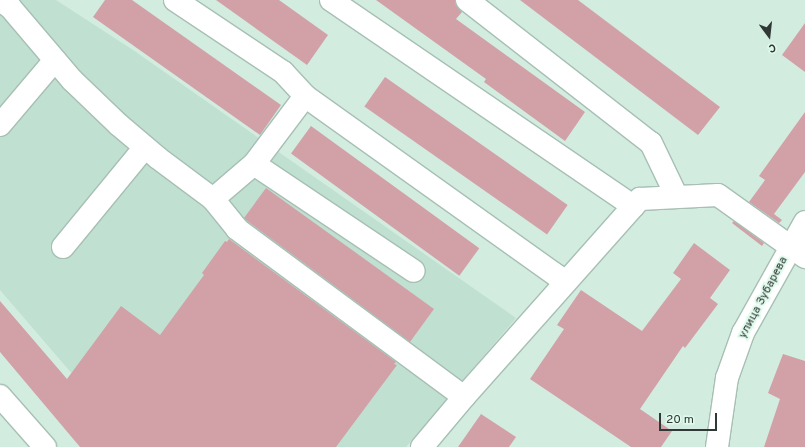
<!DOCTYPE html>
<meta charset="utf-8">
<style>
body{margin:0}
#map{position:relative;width:805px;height:447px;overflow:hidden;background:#d3ece0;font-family:Overpass,sans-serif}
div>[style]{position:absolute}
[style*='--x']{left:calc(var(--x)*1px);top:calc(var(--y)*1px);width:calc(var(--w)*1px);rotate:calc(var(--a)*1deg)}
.built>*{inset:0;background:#c0e0d1}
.building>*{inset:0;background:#d1a1a7;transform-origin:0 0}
.roads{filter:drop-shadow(1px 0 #a7bfb4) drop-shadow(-1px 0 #a7bfb4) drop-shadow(0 1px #a7bfb4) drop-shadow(0 -1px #a7bfb4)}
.minor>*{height:22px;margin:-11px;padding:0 11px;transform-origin:11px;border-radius:11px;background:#fff}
span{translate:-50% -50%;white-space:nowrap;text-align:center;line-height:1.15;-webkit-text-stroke:4px #e0faed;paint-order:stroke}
.street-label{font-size:12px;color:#303935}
.north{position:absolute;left:749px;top:16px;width:40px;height:40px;-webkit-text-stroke:3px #e0faed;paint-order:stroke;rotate:165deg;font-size:11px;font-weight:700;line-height:16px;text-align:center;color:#303935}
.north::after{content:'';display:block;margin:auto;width:14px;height:18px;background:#303935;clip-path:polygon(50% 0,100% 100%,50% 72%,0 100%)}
.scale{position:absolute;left:659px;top:413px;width:58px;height:18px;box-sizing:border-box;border:2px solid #303935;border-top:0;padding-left:5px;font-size:12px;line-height:14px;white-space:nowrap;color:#303935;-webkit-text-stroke:3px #e0faed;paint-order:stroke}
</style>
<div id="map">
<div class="built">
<div style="clip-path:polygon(0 0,56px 0,133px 50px,516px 318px,406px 447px,135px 447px,0 290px)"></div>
</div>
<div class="building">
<div style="clip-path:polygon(105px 0,132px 0,281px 105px,260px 135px,93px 17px)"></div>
<div style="clip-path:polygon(216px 0,279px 0,328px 35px,307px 65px)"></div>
<div style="clip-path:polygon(376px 0,455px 0,456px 5px,462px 12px,456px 19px,585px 112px,565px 141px,484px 82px,486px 79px)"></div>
<div style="clip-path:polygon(520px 0,578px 0,720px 107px,698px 135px)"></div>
<div style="clip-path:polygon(805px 23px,805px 72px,782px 55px)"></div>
<div style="left:385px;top:77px;width:223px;height:36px;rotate:35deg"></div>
<div style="clip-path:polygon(805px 112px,805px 172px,774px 214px,782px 220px,779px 223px,749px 202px,765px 180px,759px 176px)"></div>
<div style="left:311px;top:126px;width:208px;height:34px;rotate:36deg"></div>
<div style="clip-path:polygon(266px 188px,434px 309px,410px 342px,246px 220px,244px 218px)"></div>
<div style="clip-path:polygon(734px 221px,764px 243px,762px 246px,732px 223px)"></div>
<div style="clip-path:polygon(229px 239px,396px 362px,394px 364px,397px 365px,336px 447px,80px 447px,0 352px,0 301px,67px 379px,121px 306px,160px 335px,204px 275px,202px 273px,225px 241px,227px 242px)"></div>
<div style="clip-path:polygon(694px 243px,730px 270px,710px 298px,718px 304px,685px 348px,683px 346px,640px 409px,672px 431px,661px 447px,631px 447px,530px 379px,564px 329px,557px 325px,581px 290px,642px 331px,681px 279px,673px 273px)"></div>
<div style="clip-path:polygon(783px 354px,805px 361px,805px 447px,764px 447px,780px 399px,768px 393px)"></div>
<div style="clip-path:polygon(481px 414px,516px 437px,509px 447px,458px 447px)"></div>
</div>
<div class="roads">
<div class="minor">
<div style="--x:0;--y:0;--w:12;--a:35"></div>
<div style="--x:10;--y:7;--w:96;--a:49.7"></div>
<div style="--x:72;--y:80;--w:65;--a:43.8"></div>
<div style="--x:119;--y:125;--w:51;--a:40.2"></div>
<div style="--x:158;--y:158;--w:69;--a:36.7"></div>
<div style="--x:213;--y:199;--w:54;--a:-40.5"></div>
<div style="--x:254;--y:164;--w:85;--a:-53.1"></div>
<div style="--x:305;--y:96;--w:320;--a:35.5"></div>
<div style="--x:175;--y:0;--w:130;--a:33.7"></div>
<div style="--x:283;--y:72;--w:33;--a:47"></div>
<div style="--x:331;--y:0;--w:366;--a:34.3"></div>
<div style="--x:467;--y:0;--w:233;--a:37.9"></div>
<div style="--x:651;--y:143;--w:55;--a:64.4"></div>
<div style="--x:0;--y:125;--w:85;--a:-49.8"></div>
<div style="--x:254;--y:164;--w:192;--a:33.8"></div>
<div style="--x:213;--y:199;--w:38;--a:51"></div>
<div style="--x:237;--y:229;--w:282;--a:36.5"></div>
<div style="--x:63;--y:247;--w:129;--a:-50.6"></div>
<div style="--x:0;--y:396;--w:68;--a:48.6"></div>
<div style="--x:422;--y:447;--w:65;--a:-50"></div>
<div style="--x:464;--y:397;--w:265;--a:-48.4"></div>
<div style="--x:640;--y:199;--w:78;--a:-2.9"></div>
<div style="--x:718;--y:195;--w:107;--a:35.5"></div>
<div style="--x:717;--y:447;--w:70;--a:-81.8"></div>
<div style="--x:727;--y:378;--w:48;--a:-70.4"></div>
<div style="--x:743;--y:333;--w:127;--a:-60.8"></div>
</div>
</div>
<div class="street-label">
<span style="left:764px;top:298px;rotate:-62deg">улица Зубарева</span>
</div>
<div class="north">С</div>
<div class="scale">20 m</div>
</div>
